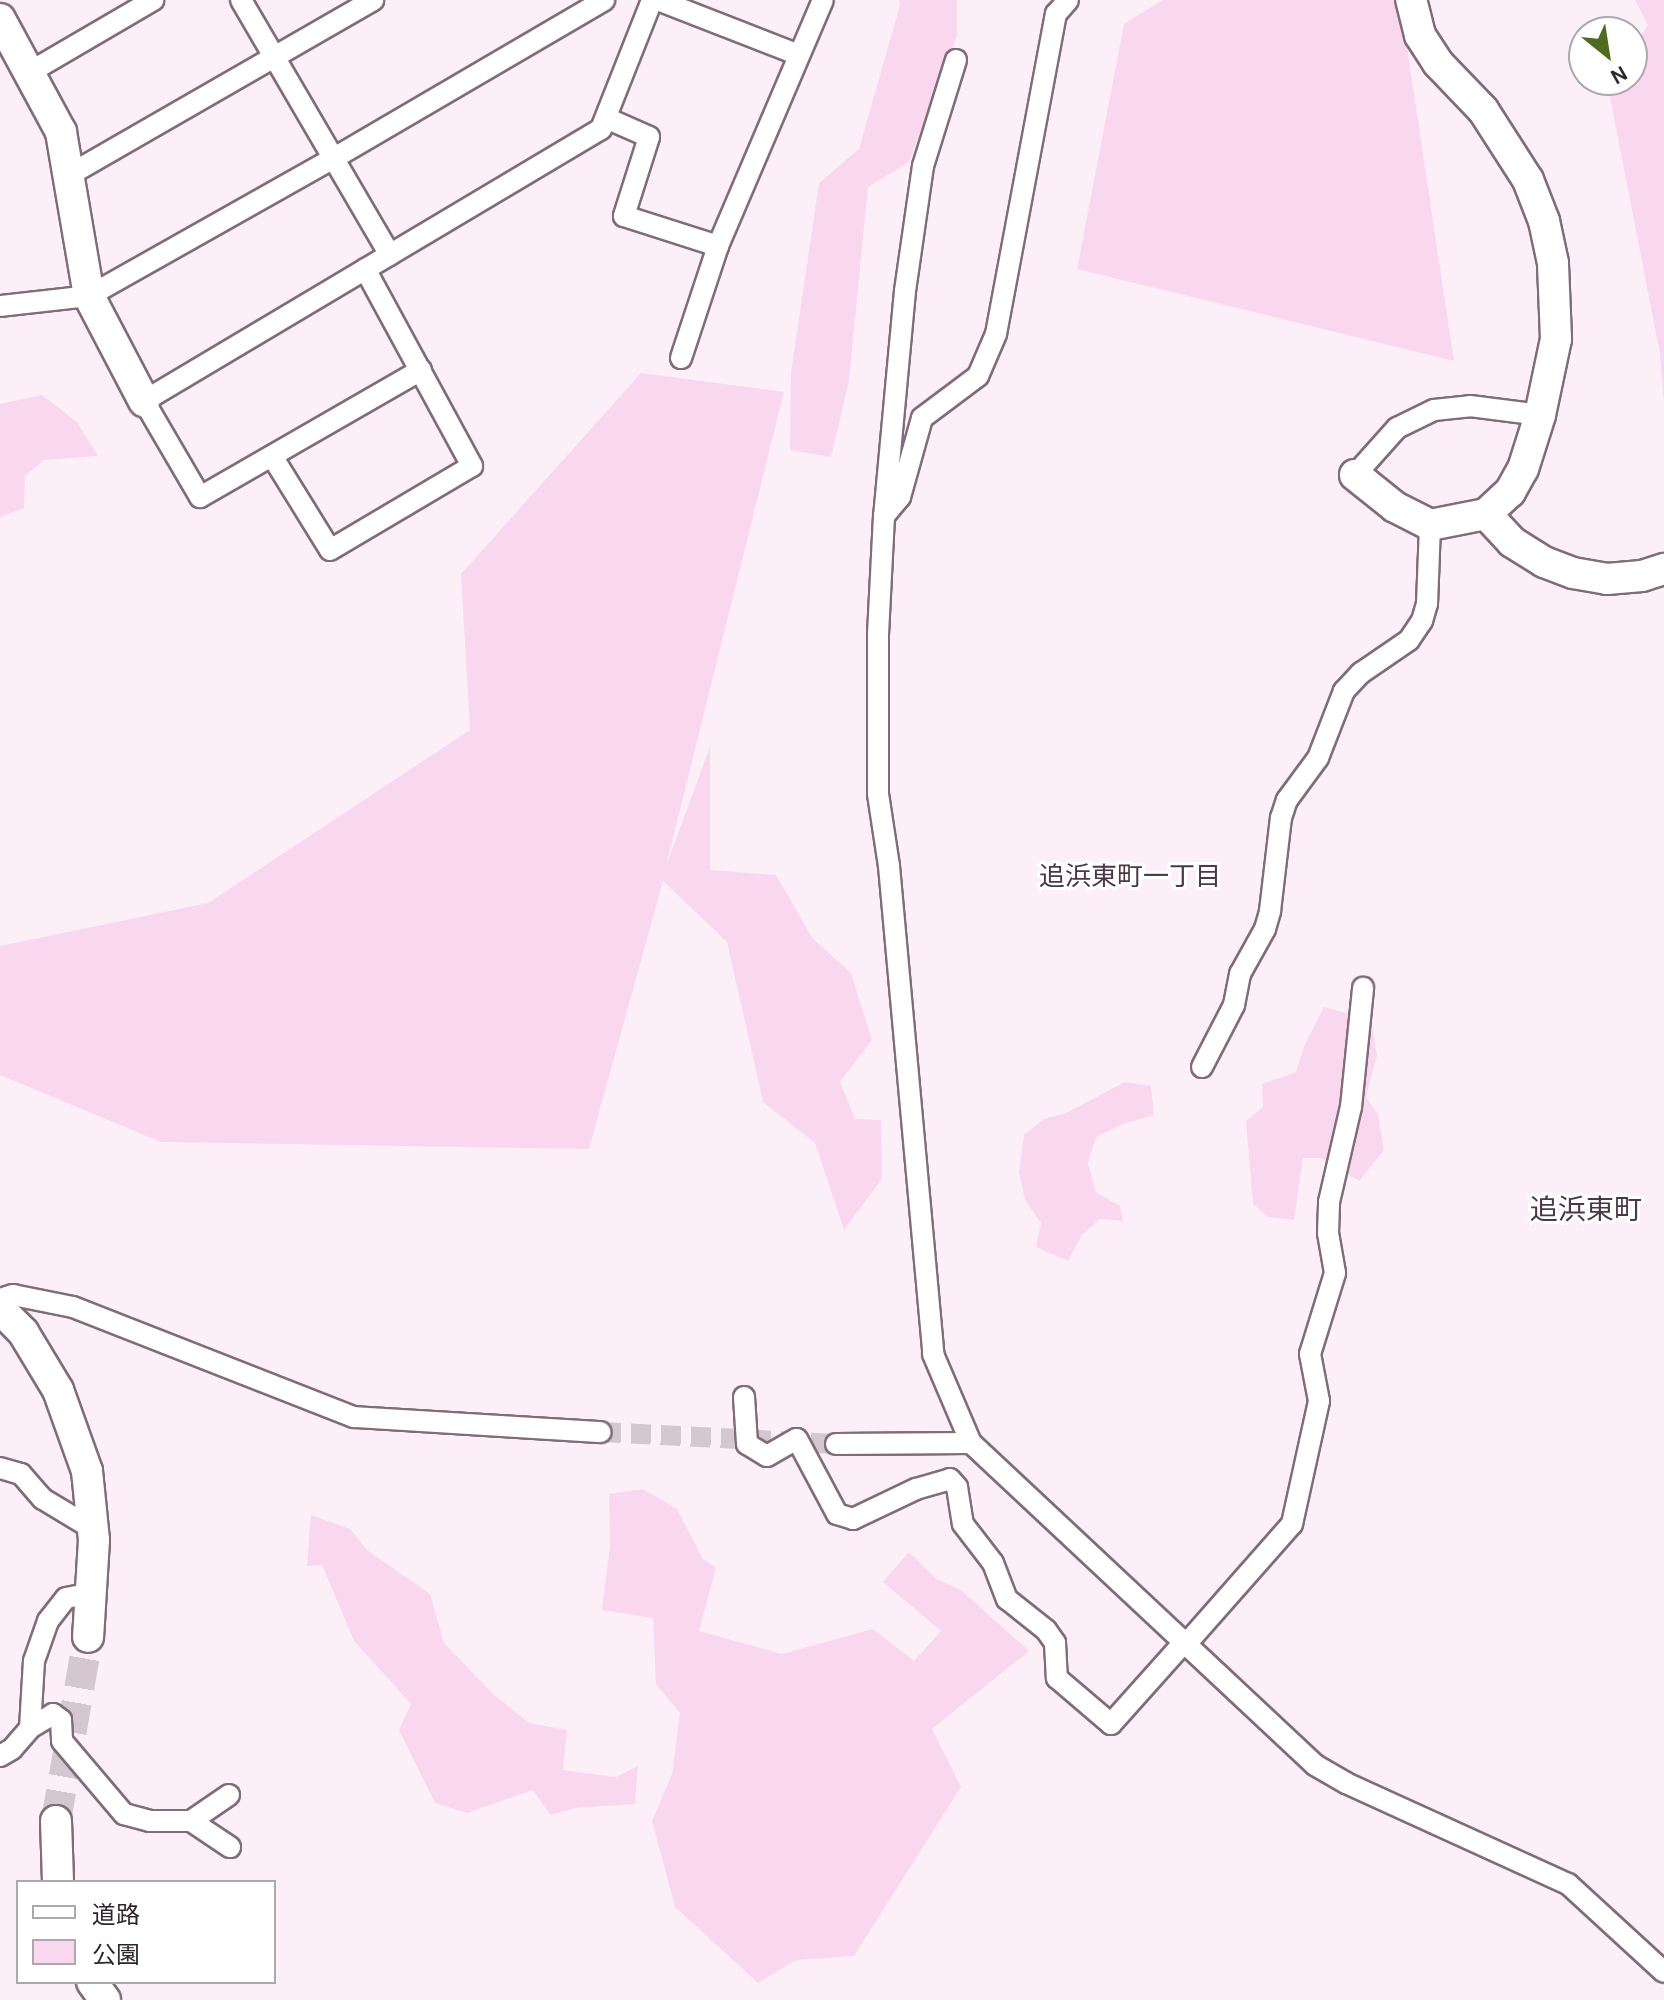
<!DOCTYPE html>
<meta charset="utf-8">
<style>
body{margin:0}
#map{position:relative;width:1664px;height:2000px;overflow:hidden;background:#fdeff8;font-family:Karla,"Noto Sans JP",sans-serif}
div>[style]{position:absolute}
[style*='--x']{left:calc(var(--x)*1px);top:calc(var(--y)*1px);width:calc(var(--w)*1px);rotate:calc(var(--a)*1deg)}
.green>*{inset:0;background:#f9d8ef}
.street-tunnel>*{height:20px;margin-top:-10px;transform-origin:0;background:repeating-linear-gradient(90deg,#d4c7cf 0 20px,transparent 0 30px)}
.secondary-tunnel>*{height:30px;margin-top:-15px;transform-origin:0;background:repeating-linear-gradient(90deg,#d4c7cf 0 30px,transparent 0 45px)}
.roads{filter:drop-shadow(2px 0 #816c7a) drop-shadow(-2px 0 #816c7a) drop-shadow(0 2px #816c7a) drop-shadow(0 -2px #816c7a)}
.street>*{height:20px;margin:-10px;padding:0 10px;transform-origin:10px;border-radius:10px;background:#fff}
.secondary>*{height:30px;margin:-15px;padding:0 15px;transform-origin:15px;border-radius:15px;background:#fff}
span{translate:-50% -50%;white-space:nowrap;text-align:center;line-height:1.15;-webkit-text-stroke:6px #fff;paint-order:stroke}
.neighbourhood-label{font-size:26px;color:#4b3845}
.quarter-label{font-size:28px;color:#4b3845}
.legend{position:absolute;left:16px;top:1880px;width:260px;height:104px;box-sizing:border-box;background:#fff;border:2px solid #aca8ab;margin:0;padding:10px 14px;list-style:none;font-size:24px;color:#2f262c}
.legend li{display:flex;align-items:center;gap:16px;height:40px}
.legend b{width:40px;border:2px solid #aca8ab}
.north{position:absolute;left:1568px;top:16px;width:80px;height:80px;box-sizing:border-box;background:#fff;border:2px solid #aca8ab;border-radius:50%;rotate:150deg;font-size:22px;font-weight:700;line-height:32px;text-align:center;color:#2f262c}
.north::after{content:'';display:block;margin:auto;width:28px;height:36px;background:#4f6b1f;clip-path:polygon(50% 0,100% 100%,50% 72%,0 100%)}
</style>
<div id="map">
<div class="green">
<div style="clip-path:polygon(899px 0,957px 0,957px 36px,909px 162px,868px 187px,849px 381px,831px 457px,790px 450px,791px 372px,819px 183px,859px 149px,900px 5px)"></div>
<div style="clip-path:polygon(1163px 0,1400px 0,1454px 361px,1077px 269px,1124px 24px)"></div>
<div style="clip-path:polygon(1635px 0,1664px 0,1664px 404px,1660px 354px,1608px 87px,1613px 80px,1632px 80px,1632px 50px,1648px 25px)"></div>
<div style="clip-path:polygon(641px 373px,784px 392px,666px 866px,710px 747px,710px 870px,776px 875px,813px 939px,851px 973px,872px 1040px,840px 1082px,855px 1119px,881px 1120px,882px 1179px,844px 1230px,815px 1143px,763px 1102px,727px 942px,663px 881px,589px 1149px,161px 1142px,0 1075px,0 946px,208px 903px,470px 730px,461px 574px)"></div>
<div style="clip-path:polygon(42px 395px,77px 422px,98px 456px,44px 460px,25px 476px,24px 508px,0 517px,0 404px)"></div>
<div style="clip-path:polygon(1324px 1007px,1371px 1020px,1377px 1055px,1366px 1097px,1378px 1114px,1384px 1150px,1359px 1181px,1321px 1158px,1303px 1158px,1294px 1220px,1268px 1217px,1253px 1204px,1246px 1121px,1263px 1107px,1262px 1084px,1296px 1072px,1305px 1044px)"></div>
<div style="clip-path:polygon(1125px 1082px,1151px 1086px,1154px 1115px,1123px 1124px,1096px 1137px,1088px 1163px,1096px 1192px,1120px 1206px,1123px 1221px,1100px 1219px,1082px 1235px,1068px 1261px,1036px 1247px,1041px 1223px,1025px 1200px,1019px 1172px,1024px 1135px,1044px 1119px,1066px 1113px)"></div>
<div style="clip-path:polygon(643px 1489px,677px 1509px,703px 1559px,716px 1568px,699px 1631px,782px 1654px,873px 1629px,914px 1661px,941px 1631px,883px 1582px,909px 1552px,936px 1579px,961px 1590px,1029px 1651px,932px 1729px,961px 1787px,854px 1956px,796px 1960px,758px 1983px,675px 1907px,652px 1821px,672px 1774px,680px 1713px,656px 1684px,653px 1618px,602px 1610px,610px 1546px,609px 1494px)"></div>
<div style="clip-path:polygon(311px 1515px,350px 1529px,367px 1550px,430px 1594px,444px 1643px,492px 1693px,529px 1723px,567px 1730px,563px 1770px,616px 1777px,638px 1766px,635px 1804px,576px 1808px,550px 1815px,533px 1790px,467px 1813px,435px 1803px,399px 1730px,411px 1704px,354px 1641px,322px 1565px,307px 1566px)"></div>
</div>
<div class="street-tunnel">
<div style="--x:601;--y:1432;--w:235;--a:2.9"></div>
</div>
<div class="secondary-tunnel">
<div style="--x:56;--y:1821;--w:187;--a:-80.1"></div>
</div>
<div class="roads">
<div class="street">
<div style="--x:241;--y:0;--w:295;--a:59.7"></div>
<div style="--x:658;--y:0;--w:151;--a:21.3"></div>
<div style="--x:956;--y:60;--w:111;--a:107.3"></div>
<div style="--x:923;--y:166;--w:126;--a:98.2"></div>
<div style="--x:905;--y:291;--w:226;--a:95.3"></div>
<div style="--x:884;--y:516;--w:118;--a:92.9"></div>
<div style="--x:878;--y:634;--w:160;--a:90"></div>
<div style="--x:878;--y:794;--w:73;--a:81.3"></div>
<div style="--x:889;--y:866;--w:490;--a:84.8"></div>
<div style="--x:933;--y:1354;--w:97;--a:66.9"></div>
<div style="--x:971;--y:1443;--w:471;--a:43.1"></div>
<div style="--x:1315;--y:1765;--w:36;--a:30"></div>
<div style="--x:1346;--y:1783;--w:244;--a:24.5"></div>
<div style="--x:1568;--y:1884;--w:130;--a:42.5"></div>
<div style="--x:30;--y:72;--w:143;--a:-30.3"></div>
<div style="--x:606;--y:118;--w:47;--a:23.8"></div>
<div style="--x:649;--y:137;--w:83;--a:107.6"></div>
<div style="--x:624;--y:216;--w:99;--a:17.7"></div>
<div style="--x:69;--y:175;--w:351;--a:-29.9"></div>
<div style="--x:0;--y:306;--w:90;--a:-6.4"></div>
<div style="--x:89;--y:296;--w:281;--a:-29.4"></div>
<div style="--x:334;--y:158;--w:313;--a:-30.3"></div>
<div style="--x:681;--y:358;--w:118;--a:-71.7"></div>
<div style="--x:718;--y:246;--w:267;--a:-66.9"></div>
<div style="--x:421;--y:370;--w:255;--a:150.1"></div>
<div style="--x:200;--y:497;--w:111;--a:-120.3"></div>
<div style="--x:144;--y:401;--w:532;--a:-30.76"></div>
<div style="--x:601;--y:129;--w:139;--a:-68.4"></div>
<div style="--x:272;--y:456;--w:110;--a:58.3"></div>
<div style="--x:330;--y:550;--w:165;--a:-30.6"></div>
<div style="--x:472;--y:466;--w:224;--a:-118.5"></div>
<div style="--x:1355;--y:475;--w:63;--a:-48.2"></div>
<div style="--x:1397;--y:428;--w:41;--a:-25.9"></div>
<div style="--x:1434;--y:410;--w:36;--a:-6"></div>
<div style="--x:1470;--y:406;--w:71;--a:7.3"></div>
<div style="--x:884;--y:516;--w:25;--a:-50"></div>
<div style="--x:900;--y:497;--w:82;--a:-74.4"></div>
<div style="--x:922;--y:418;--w:70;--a:-36.9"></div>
<div style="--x:978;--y:376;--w:46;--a:-66.8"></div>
<div style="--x:996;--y:334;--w:326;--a:-79.4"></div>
<div style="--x:1056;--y:14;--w:18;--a:-49"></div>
<div style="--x:1202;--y:1067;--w:70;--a:-62.7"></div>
<div style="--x:1234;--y:1005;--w:32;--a:-79"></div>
<div style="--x:1240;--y:974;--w:51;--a:-60.9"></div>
<div style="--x:1265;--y:929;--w:19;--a:-74"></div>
<div style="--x:1270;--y:911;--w:94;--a:-83.3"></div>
<div style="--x:1281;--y:818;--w:19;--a:-72"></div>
<div style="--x:1287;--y:800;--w:52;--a:-53.6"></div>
<div style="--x:1318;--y:758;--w:72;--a:-68.8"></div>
<div style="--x:1344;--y:691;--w:25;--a:-47"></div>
<div style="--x:1361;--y:673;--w:58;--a:-34.5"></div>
<div style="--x:1409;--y:640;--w:23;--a:-56"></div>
<div style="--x:1422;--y:621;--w:18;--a:-74"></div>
<div style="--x:1427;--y:604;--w:79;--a:-87.8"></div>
<div style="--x:0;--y:1299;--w:14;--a:-17"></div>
<div style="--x:13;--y:1295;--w:61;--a:11.3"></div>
<div style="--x:73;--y:1307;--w:302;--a:21.4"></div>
<div style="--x:354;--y:1417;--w:247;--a:3.5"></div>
<div style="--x:744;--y:1397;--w:47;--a:86.3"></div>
<div style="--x:747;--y:1444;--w:23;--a:31"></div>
<div style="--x:767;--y:1456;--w:34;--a:-30"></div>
<div style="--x:797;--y:1439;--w:85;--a:61.9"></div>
<div style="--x:837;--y:1514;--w:17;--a:17"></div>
<div style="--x:853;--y:1519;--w:70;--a:-25.5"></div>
<div style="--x:916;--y:1489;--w:35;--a:-16"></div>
<div style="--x:950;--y:1479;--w:11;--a:49"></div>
<div style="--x:957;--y:1487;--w:37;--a:81"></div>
<div style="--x:963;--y:1524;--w:49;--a:52.4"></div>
<div style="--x:993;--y:1563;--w:39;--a:69"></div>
<div style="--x:1007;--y:1599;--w:50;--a:38.5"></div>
<div style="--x:1046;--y:1630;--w:16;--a:55"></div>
<div style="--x:1055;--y:1643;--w:35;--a:87"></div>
<div style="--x:1057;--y:1678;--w:71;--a:40.4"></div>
<div style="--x:1111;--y:1724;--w:113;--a:-48.2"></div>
<div style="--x:836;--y:1444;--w:135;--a:-0.4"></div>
<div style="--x:0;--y:1468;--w:22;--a:16"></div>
<div style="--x:21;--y:1474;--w:33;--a:49"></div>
<div style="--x:43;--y:1499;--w:58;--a:31"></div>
<div style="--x:1188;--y:1642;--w:157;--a:-48.6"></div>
<div style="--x:1292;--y:1524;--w:126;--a:-77.6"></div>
<div style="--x:1319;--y:1401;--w:48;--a:-100.8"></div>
<div style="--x:1310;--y:1354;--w:85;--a:-72.8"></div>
<div style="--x:1335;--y:1273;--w:41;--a:-99.9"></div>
<div style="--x:1328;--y:1233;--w:31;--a:-88"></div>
<div style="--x:1329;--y:1202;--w:98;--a:-77"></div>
<div style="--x:1351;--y:1107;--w:120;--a:-84.2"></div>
<div style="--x:30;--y:1728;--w:27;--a:-31"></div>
<div style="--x:53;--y:1714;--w:10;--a:37"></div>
<div style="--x:61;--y:1720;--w:21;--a:87"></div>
<div style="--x:62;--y:1741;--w:96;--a:49.7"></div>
<div style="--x:124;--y:1814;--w:27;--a:15"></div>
<div style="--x:150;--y:1821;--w:41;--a:0"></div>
<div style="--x:191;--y:1821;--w:47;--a:33.7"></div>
<div style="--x:0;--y:1756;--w:14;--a:-30"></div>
<div style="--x:12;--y:1749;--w:28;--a:-49"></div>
<div style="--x:30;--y:1728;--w:67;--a:-86.6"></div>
<div style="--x:34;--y:1661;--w:42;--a:-70.7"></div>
<div style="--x:48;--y:1621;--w:29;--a:-52"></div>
<div style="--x:66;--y:1598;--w:26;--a:-11"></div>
<div style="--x:191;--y:1821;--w:46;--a:-34.4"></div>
</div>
<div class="secondary">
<div style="--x:0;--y:19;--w:128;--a:61.6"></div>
<div style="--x:61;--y:132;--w:166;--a:80.3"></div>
<div style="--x:89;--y:296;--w:119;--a:62.4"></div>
<div style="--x:1355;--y:475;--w:51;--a:38.7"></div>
<div style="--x:1395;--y:507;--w:39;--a:27"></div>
<div style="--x:1430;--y:525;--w:57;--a:-11.1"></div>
<div style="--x:1486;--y:514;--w:33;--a:-43"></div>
<div style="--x:1510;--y:492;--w:26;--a:-61"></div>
<div style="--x:1523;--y:469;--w:57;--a:-72.5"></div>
<div style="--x:1540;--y:415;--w:78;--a:-78.1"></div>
<div style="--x:1556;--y:339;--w:76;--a:-92.3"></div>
<div style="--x:1553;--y:263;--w:43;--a:-102.1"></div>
<div style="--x:1544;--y:221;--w:44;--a:-111.3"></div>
<div style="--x:1528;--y:180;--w:83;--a:-122.7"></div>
<div style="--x:1483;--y:110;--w:65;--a:-133.8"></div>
<div style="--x:1438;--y:63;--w:33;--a:-123"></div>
<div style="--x:1420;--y:35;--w:36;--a:-104"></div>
<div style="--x:1486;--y:514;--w:38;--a:47"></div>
<div style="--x:1512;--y:542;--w:38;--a:32"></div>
<div style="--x:1544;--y:562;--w:31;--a:21"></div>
<div style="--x:1573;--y:573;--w:35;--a:10"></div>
<div style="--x:1607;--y:579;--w:35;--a:-5"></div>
<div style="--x:1642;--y:576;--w:23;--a:-18"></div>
<div style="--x:0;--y:1309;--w:33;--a:45"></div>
<div style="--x:23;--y:1332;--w:68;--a:58.9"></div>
<div style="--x:58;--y:1390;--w:86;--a:70.3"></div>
<div style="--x:87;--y:1471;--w:69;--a:84.2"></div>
<div style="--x:94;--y:1540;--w:97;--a:93.5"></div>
<div style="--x:56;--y:1821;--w:61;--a:88.1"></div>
<div style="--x:92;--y:1982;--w:22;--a:54"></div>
</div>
</div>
<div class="neighbourhood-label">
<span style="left:1130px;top:877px">追浜東町一丁目</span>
</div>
<div class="quarter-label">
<span style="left:1586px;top:1210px">追浜東町</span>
</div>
<ul class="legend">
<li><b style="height:10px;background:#fff"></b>道路</li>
<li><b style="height:22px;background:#f9d8ef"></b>公園</li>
</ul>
<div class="north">N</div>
</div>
